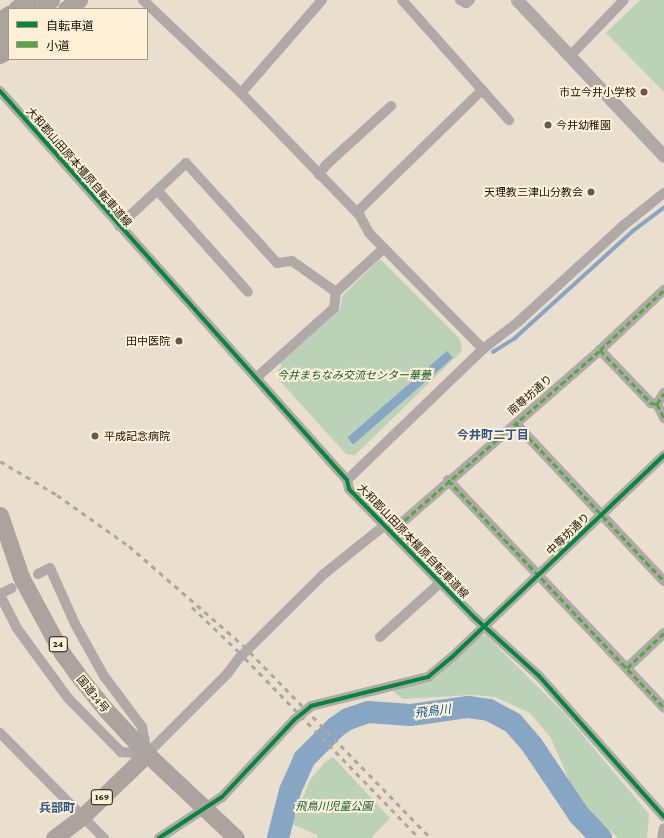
<!DOCTYPE html>
<meta charset="utf-8">
<style>
body{margin:0}
#map{position:relative;width:664px;height:838px;overflow:hidden;background:#eadfce;font-family:"Crimson Pro","Noto Sans JP",serif}
div>[style]{position:absolute}
[style*='--x']{left:calc(var(--x)*1px);top:calc(var(--y)*1px);width:calc(var(--w)*1px);rotate:calc(var(--a)*1deg)}
.green>*{inset:0;background:#bbd1b8}
.water>*{inset:0;background:#87a6c3;transform-origin:0 0}
.stream>*{height:3.5px;margin:-1.75px;padding:0 1.75px;transform-origin:1.75px;border-radius:1.75px;background:#87a6c3}
.river>*{height:22px;margin:-11px;padding:0 11px;transform-origin:11px;border-radius:11px;background:#87a6c3}
.minor>*{height:10px;margin:-5px;padding:0 5px;transform-origin:5px;border-radius:5px;background:#b0a9a8}
.tertiary>*{height:13px;margin:-6.5px;padding:0 6.5px;transform-origin:6.5px;border-radius:6.5px;background:#b0a9a8}
.trunk>*{height:17px;margin:-8.5px;padding:0 8.5px;transform-origin:8.5px;border-radius:8.5px;background:#aca39e}
.rail>*{height:3px;margin-top:-1.5px;transform-origin:0;background:repeating-linear-gradient(90deg,#aea79e 0 5px,transparent 0 10px)}
.quiet>*{height:3px;margin-top:-1.5px;transform-origin:0;background:repeating-linear-gradient(90deg,#52a841 0 6px,transparent 0 9px)}
.cycleway>*{height:4px;margin:-2px;padding:0 2px;transform-origin:2px;border-radius:2px;background:#00873e}
.dots>*{width:11px;height:11px;translate:-50% -50%;box-sizing:border-box;border:2px solid #fff0d7;border-radius:50%}
span{translate:-50% -50%;white-space:nowrap;text-align:center;line-height:1.15;-webkit-text-stroke:4px #fff0d7;paint-order:stroke}
.shield-label span{padding:1px 3px;background:#fff0d7;border:1px solid;border-radius:3px;-webkit-text-stroke-width:0}
.shield-label{font-size:10px;color:#1a1308;font-weight:700}
.poi-label{font-size:11px;color:#1a1308}
.right{translate:-100% -50%;text-align:right}
.left{translate:0 -50%;text-align:left}
.street-label{font-size:11px;color:#1a1308}
.park-label{font-size:11px;color:#0d5b36;font-style:italic}
.neighbourhood-label{font-size:12px;color:#2f558b;font-weight:700}
.water-label{font-size:12px;color:#045591;font-style:italic}
.legend{position:absolute;left:8px;top:8px;width:140px;height:52px;box-sizing:border-box;background:#fff0d7;border:1px solid #a39884;margin:0;padding:5px 7px;list-style:none;font-size:12px;color:#1a1308}
.legend li{display:flex;align-items:center;gap:8px;height:20px}
.legend b{width:20px;border:1px solid #a39884}
</style>
<div id="map">
<div class="green">
<div style="clip-path:polygon(640px 0,664px 0,664px 92px,606px 33px)"></div>
<div style="clip-path:polygon(380px 259px,460px 339px,462px 351px,355px 455px,346px 454px,279px 380px,278px 370px,282px 366px,280px 363px,340px 309px,342px 296px)"></div>
<div style="clip-path:polygon(486px 635px,564px 713px,649px 814px,647px 838px,618px 838px,588px 810px,572px 787px,551px 738px,530px 713px,495px 697px,473px 695px,402px 699px,391px 689px,429px 682px,481px 636px)"></div>
<div style="clip-path:polygon(333px 757px,390px 818px,371px 838px,317px 838px,317px 835px,292px 824px,310px 780px,325px 762px)"></div>
</div>
<div class="water">
<div style="left:447px;top:351px;width:9px;height:132px;rotate:49deg"></div>
</div>
<div class="stream">
<div style="--x:493;--y:352;--w:26;--a:-32"></div>
<div style="--x:515;--y:338;--w:159;--a:-42.2"></div>
<div style="--x:633;--y:231;--w:39;--a:-37"></div>
</div>
<div class="river">
<div style="--x:278;--y:838;--w:49;--a:-75.7"></div>
<div style="--x:290;--y:791;--w:35;--a:-66"></div>
<div style="--x:304;--y:759;--w:45;--a:-45"></div>
<div style="--x:336;--y:727;--w:14;--a:-34"></div>
<div style="--x:348;--y:719;--w:21;--a:-19"></div>
<div style="--x:368;--y:712;--w:43;--a:4"></div>
<div style="--x:411;--y:715;--w:58;--a:-8"></div>
<div style="--x:468;--y:707;--w:21;--a:8"></div>
<div style="--x:489;--y:710;--w:27;--a:28"></div>
<div style="--x:513;--y:723;--w:29;--a:49"></div>
<div style="--x:532;--y:745;--w:84;--a:56.1"></div>
<div style="--x:579;--y:815;--w:32;--a:46"></div>
</div>
<div class="minor">
<div style="--x:143;--y:0;--w:135;--a:43.5"></div>
<div style="--x:241;--y:93;--w:171;--a:45.9"></div>
<div style="--x:360;--y:216;--w:19;--a:62"></div>
<div style="--x:369;--y:233;--w:163;--a:45.5"></div>
<div style="--x:402;--y:0;--w:161;--a:48.3"></div>
<div style="--x:460;--y:0;--w:7;--a:27"></div>
<div style="--x:466;--y:3;--w:5;--a:-37"></div>
<div style="--x:571;--y:55;--w:76;--a:-46.1"></div>
<div style="--x:0;--y:91;--w:521;--a:48.27"></div>
<div style="--x:347;--y:480;--w:9;--a:77"></div>
<div style="--x:349;--y:489;--w:180;--a:45.7"></div>
<div style="--x:475;--y:618;--w:86;--a:42.2"></div>
<div style="--x:539;--y:676;--w:188;--a:48.4"></div>
<div style="--x:241;--y:93;--w:123;--a:-48.9"></div>
<div style="--x:319;--y:175;--w:12;--a:-55"></div>
<div style="--x:326;--y:165;--w:88;--a:-42.2"></div>
<div style="--x:158;--y:191;--w:135;--a:48.3"></div>
<div style="--x:357;--y:212;--w:175;--a:-44.3"></div>
<div style="--x:119;--y:226;--w:92;--a:-43.2"></div>
<div style="--x:186;--y:163;--w:135;--a:47.7"></div>
<div style="--x:277;--y:263;--w:15;--a:-8"></div>
<div style="--x:292;--y:261;--w:54;--a:35.2"></div>
<div style="--x:600;--y:350;--w:74;--a:46.1"></div>
<div style="--x:651;--y:403;--w:6;--a:9"></div>
<div style="--x:657;--y:404;--w:16;--a:63"></div>
<div style="--x:256;--y:378;--w:105;--a:-41.9"></div>
<div style="--x:334;--y:308;--w:16;--a:-83"></div>
<div style="--x:336;--y:292;--w:65;--a:-42.5"></div>
<div style="--x:657;--y:404;--w:13;--a:-58"></div>
<div style="--x:516;--y:424;--w:216;--a:46.7"></div>
<div style="--x:347;--y:480;--w:189;--a:-43.9"></div>
<div style="--x:483;--y:349;--w:44;--a:-37.6"></div>
<div style="--x:518;--y:322;--w:144;--a:-42.5"></div>
<div style="--x:624;--y:225;--w:51;--a:-38.7"></div>
<div style="--x:448;--y:480;--w:314;--a:46.5"></div>
<div style="--x:391;--y:532;--w:277;--a:-41"></div>
<div style="--x:600;--y:350;--w:88;--a:-43.2"></div>
<div style="--x:38;--y:574;--w:13;--a:-27"></div>
<div style="--x:50;--y:568;--w:61;--a:65.9"></div>
<div style="--x:75;--y:624;--w:60;--a:60.9"></div>
<div style="--x:104;--y:676;--w:64;--a:53.3"></div>
<div style="--x:142;--y:727;--w:25;--a:79"></div>
<div style="--x:0;--y:594;--w:13;--a:-27"></div>
<div style="--x:0;--y:595;--w:36;--a:63"></div>
<div style="--x:16;--y:627;--w:88;--a:53.8"></div>
<div style="--x:68;--y:698;--w:76;--a:45.5"></div>
<div style="--x:121;--y:752;--w:26;--a:4"></div>
<div style="--x:380;--y:637;--w:81;--a:-42"></div>
<div style="--x:627;--y:668;--w:51;--a:-43.4"></div>
<div style="--x:0;--y:733;--w:148;--a:45.3"></div>
<div style="--x:147;--y:754;--w:115;--a:-45"></div>
<div style="--x:228;--y:673;--w:19;--a:-54"></div>
<div style="--x:239;--y:658;--w:120;--a:-44.7"></div>
<div style="--x:324;--y:574;--w:78;--a:-38.8"></div>
<div style="--x:159;--y:838;--w:75;--a:-33.1"></div>
<div style="--x:222;--y:797;--w:105;--a:-46.9"></div>
<div style="--x:294;--y:720;--w:22;--a:-39"></div>
<div style="--x:311;--y:706;--w:121;--a:-13.9"></div>
<div style="--x:428;--y:677;--w:30;--a:-40"></div>
<div style="--x:451;--y:658;--w:294;--a:-43.6"></div>
<div style="--x:662;--y:838;--w:10;--a:-79"></div>
</div>
<div class="tertiary">
<div style="--x:517;--y:0;--w:214;--a:46.7"></div>
</div>
<div class="trunk">
<div style="--x:16;--y:9;--w:15;--a:-37"></div>
<div style="--x:39;--y:9;--w:15;--a:-37"></div>
<div style="--x:66;--y:9;--w:16;--a:-35"></div>
<div style="--x:0;--y:20;--w:11;--a:-34"></div>
<div style="--x:0;--y:38;--w:11;--a:-38"></div>
<div style="--x:0;--y:55;--w:11;--a:-34"></div>
<div style="--x:0;--y:515;--w:65;--a:71.3"></div>
<div style="--x:21;--y:577;--w:86;--a:61.7"></div>
<div style="--x:62;--y:653;--w:26;--a:54"></div>
<div style="--x:77;--y:674;--w:46;--a:51.1"></div>
<div style="--x:106;--y:710;--w:60;--a:47"></div>
<div style="--x:147;--y:754;--w:122;--a:43.3"></div>
<div style="--x:54;--y:838;--w:36;--a:-37"></div>
<div style="--x:83;--y:816;--w:89;--a:-44.1"></div>
</div>
<div class="rail">
<div style="--x:0;--y:461;--w:66;--a:30.8"></div>
<div style="--x:57;--y:495;--w:88;--a:35.3"></div>
<div style="--x:129;--y:546;--w:151;--a:41"></div>
<div style="--x:243;--y:645;--w:269;--a:45.8"></div>
<div style="--x:192;--y:607;--w:64;--a:43.7"></div>
<div style="--x:238;--y:651;--w:260;--a:45.9"></div>
</div>
<div class="quiet">
<div style="--x:600;--y:350;--w:74;--a:46.1"></div>
<div style="--x:651;--y:403;--w:6;--a:9"></div>
<div style="--x:657;--y:404;--w:16;--a:63"></div>
<div style="--x:657;--y:404;--w:13;--a:-58"></div>
<div style="--x:516;--y:424;--w:216;--a:46.7"></div>
<div style="--x:448;--y:480;--w:314;--a:46.5"></div>
<div style="--x:391;--y:532;--w:277;--a:-41"></div>
<div style="--x:600;--y:350;--w:88;--a:-43.2"></div>
<div style="--x:627;--y:668;--w:51;--a:-43.4"></div>
</div>
<div class="cycleway">
<div style="--x:0;--y:91;--w:521;--a:48.27"></div>
<div style="--x:347;--y:480;--w:9;--a:77"></div>
<div style="--x:349;--y:489;--w:180;--a:45.7"></div>
<div style="--x:475;--y:618;--w:86;--a:42.2"></div>
<div style="--x:539;--y:676;--w:188;--a:48.4"></div>
<div style="--x:159;--y:838;--w:75;--a:-33.1"></div>
<div style="--x:222;--y:797;--w:105;--a:-46.9"></div>
<div style="--x:294;--y:720;--w:22;--a:-39"></div>
<div style="--x:311;--y:706;--w:121;--a:-13.9"></div>
<div style="--x:428;--y:677;--w:30;--a:-40"></div>
<div style="--x:451;--y:658;--w:294;--a:-43.6"></div>
</div>
<div class="dots">
<div style="left:644px;top:92px;background:#635a4d"></div>
<div style="left:548px;top:125px;background:#635a4d"></div>
<div style="left:591px;top:192px;background:#635a4d"></div>
<div style="left:179px;top:341px;background:#635a4d"></div>
<div style="left:95px;top:436px;background:#635a4d"></div>
</div>
<div class="shield-label">
<span style="left:58px;top:644px">24</span>
<span style="left:102px;top:797px">169</span>
</div>
<div class="poi-label">
<span class="right" style="left:636px;top:92px">市立今井小学校</span>
<span class="left" style="left:556px;top:125px">今井幼稚園</span>
<span class="right" style="left:583px;top:192px">天理教三津山分教会</span>
<span class="right" style="left:170px;top:341px">田中医院</span>
<span class="left" style="left:104px;top:436px">平成記念病院</span>
</div>
<div class="street-label">
<span style="left:79px;top:167px;rotate:49deg">大和郡山田原本橿原自転車道線</span>
<span style="left:530px;top:395px;rotate:-41deg">南尊坊通り</span>
<span style="left:568px;top:534px;rotate:-44deg">中尊坊通り</span>
<span style="left:413px;top:541px;rotate:46deg">大和郡山田原本橿原自転車道線</span>
<span style="left:93px;top:694px;rotate:51deg">国道24号</span>
</div>
<div class="park-label">
<span style="left:354px;top:375px">今井まちなみ交流センター華甍</span>
<span style="left:334px;top:806px">飛鳥川児童公園</span>
</div>
<div class="neighbourhood-label">
<span style="left:493px;top:436px">今井町二丁目</span>
<span style="left:57px;top:809px">兵部町</span>
</div>
<div class="water-label">
<span style="left:433px;top:712px;rotate:-7deg">飛鳥川</span>
</div>
<ul class="legend">
<li><b style="height:5px;background:#00873e"></b>自転車道</li>
<li><b style="height:5px;background:#52a841"></b>小道</li>
</ul>
</div>
